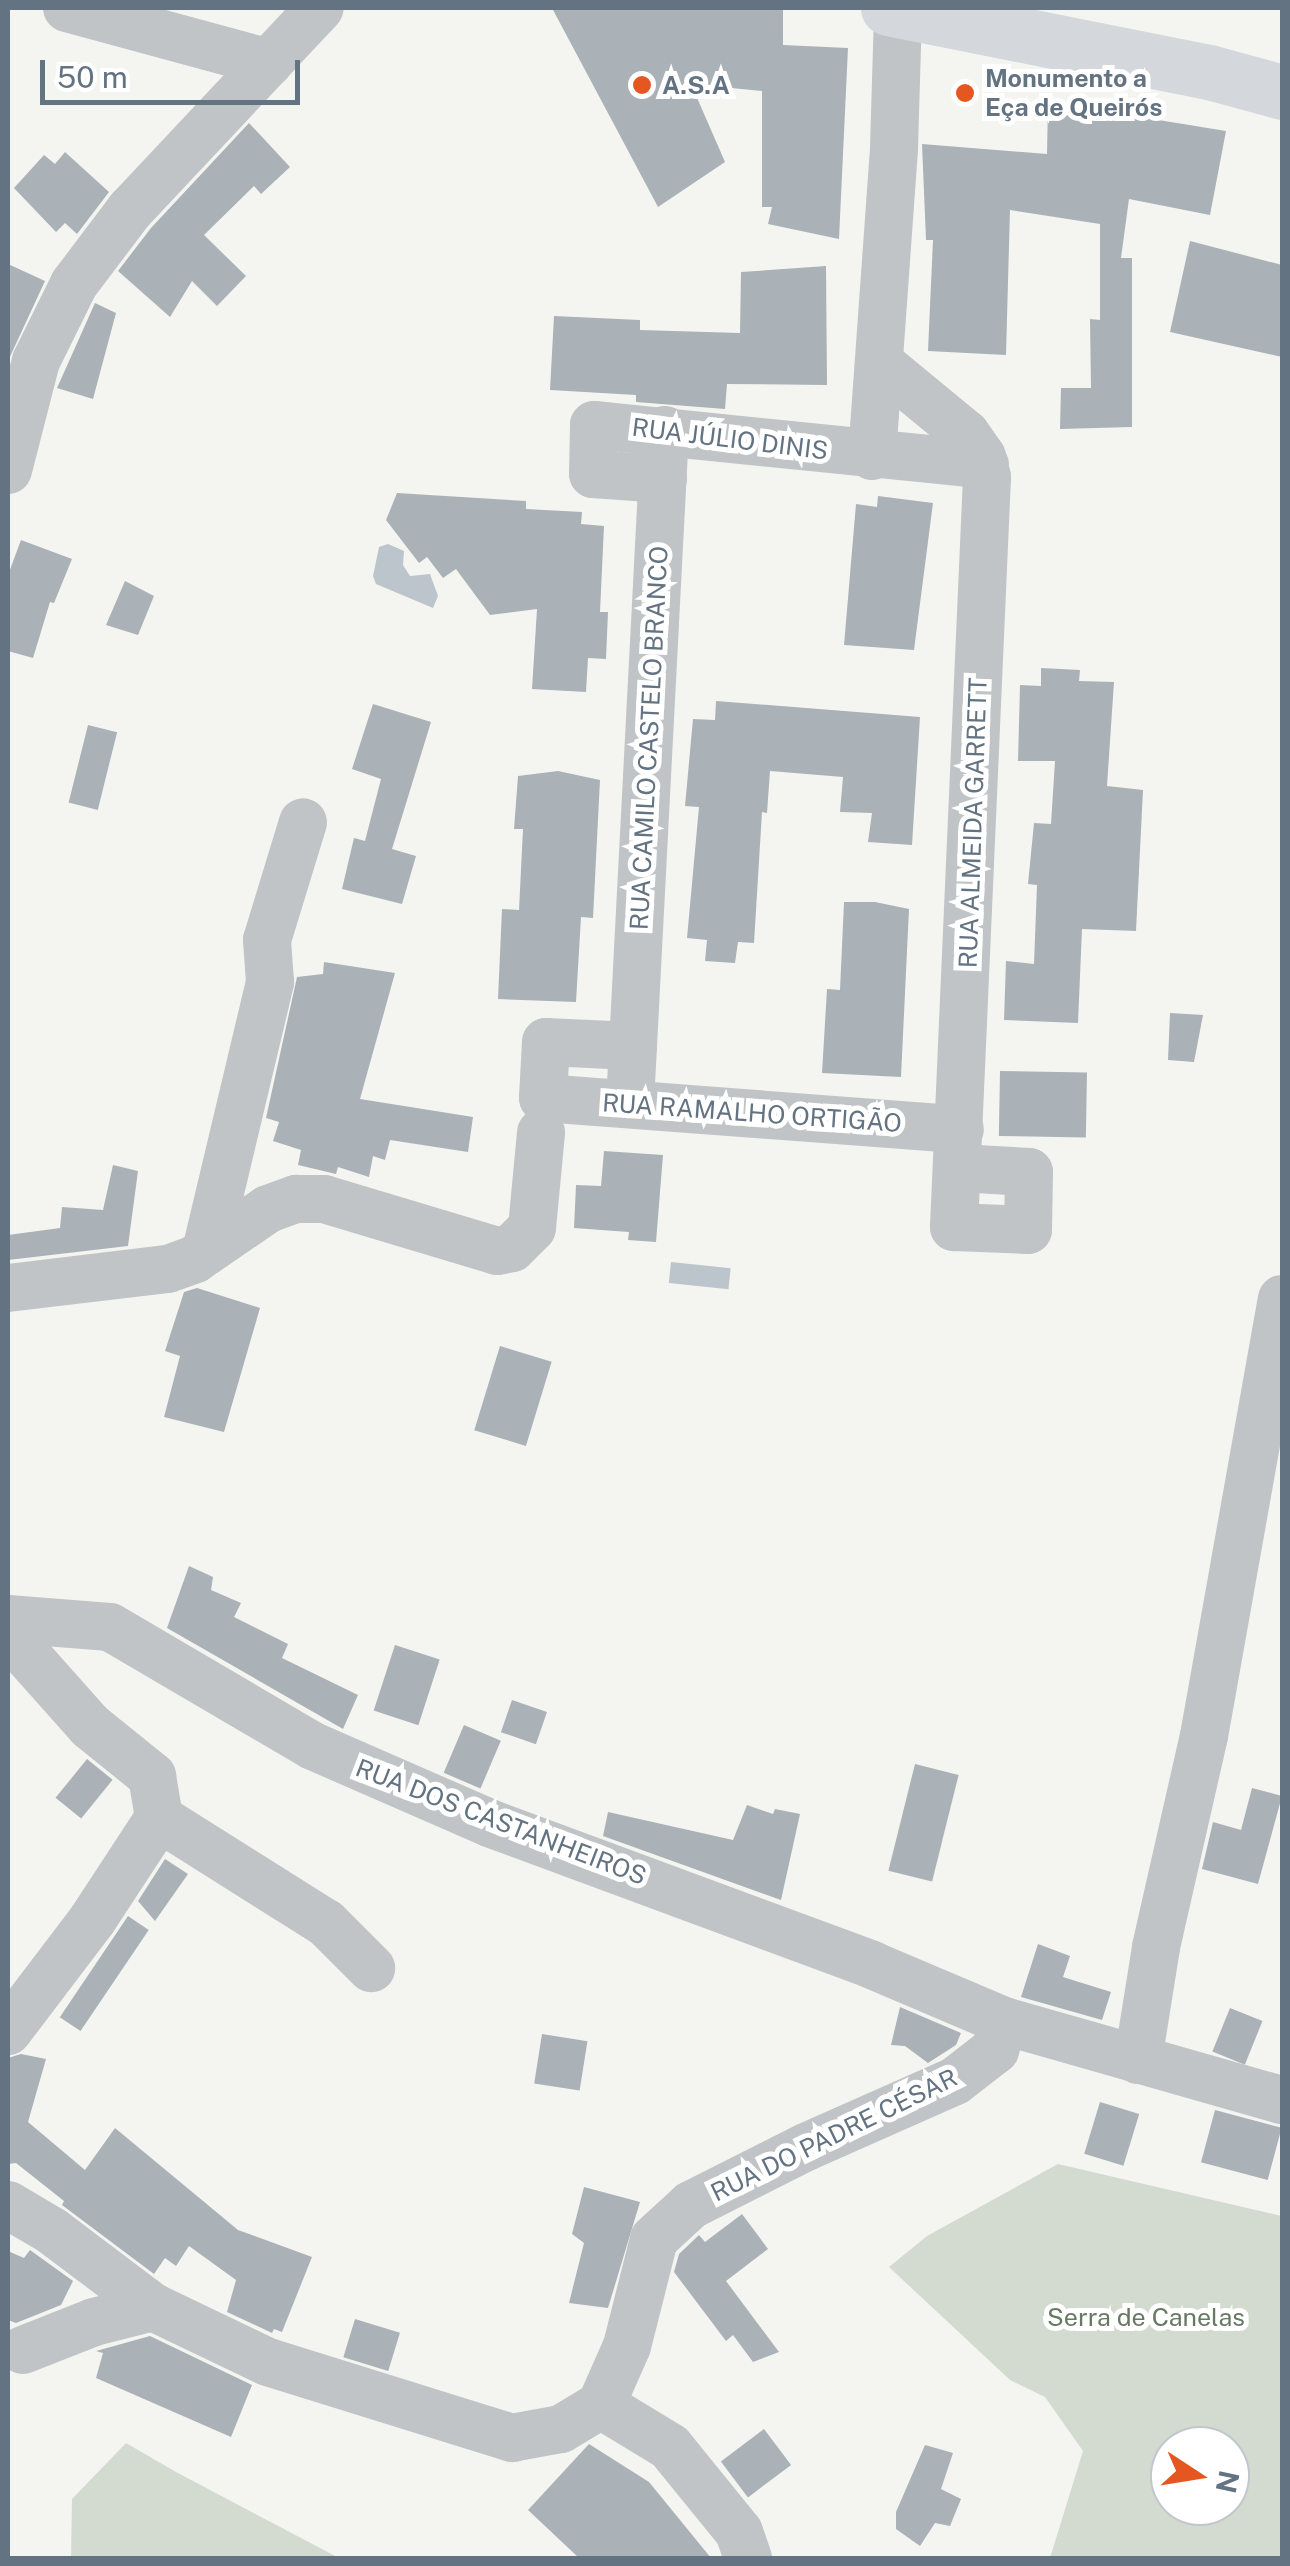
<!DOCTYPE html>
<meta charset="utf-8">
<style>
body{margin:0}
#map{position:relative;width:1290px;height:2566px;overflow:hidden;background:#f4f5f0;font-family:"Public Sans",sans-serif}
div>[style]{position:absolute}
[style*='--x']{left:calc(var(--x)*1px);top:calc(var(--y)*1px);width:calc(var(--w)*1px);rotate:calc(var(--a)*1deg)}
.green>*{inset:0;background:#d3dad0}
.water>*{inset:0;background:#bbc5cb;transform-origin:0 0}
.building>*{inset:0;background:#aab1b7;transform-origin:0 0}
.minor>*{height:48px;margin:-24px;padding:0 24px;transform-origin:24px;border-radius:24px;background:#c0c4c7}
.major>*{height:55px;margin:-27.5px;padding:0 27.5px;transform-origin:27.5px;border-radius:27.5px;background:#d4d8dc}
.dots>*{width:28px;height:28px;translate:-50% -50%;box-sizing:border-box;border:5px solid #fff;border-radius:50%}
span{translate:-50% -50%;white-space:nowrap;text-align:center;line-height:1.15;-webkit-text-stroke:10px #fff;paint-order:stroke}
.poi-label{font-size:25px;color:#637382;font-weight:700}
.left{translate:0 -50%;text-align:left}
.street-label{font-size:25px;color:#637382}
.park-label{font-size:25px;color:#667962}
.frame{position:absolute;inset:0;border:10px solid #637382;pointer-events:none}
.north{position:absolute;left:1150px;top:2426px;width:100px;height:100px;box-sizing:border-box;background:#fff;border:2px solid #c1c7cd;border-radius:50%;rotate:102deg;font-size:28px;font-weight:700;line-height:40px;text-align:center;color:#637382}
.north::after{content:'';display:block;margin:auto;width:35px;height:45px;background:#e55720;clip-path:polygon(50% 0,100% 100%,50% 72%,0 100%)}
.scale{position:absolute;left:40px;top:60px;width:260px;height:45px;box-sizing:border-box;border:5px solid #637382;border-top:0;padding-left:12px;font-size:30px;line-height:35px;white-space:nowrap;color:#637382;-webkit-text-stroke:8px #fff;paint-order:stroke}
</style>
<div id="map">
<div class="green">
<div style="clip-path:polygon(evenodd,1058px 2164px,1282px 2216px,1282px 2558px,1050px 2558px,1083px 2451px,1045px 2397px,1010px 2380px,889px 2267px,927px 2236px,1058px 2164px,1170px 2446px,1230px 2446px,1230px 2506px,1170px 2506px,1170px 2446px)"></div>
<div style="clip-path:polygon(126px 2443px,176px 2472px,339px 2558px,71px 2558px,72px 2499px)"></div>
</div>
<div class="water">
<div style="clip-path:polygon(388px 544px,404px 551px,403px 565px,410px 576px,430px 574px,438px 596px,433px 608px,376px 584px,373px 576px,379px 547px)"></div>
<div style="left:671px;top:1262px;width:60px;height:21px;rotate:6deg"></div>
</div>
<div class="building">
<div style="clip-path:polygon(552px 8px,783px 8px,783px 45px,848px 48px,839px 239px,768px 224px,772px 207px,762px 207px,762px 91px,691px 84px,725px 162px,658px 207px)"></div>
<div style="clip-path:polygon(1048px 102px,1226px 131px,1210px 215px,1129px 199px,1121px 258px,1132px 258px,1132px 427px,1060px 429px,1061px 388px,1091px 388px,1090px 319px,1100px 320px,1100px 224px,1010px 210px,1006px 355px,928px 351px,933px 240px,926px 240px,922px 144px,1047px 154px)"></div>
<div style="clip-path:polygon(249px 123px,290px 167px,261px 194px,254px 186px,204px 235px,246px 276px,217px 306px,192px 281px,170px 317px,118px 271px,151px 228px)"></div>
<div style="clip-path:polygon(65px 152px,109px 192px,77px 234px,65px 223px,56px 232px,14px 188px,44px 155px,55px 164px)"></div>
<div style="clip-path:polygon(1190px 241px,1282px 265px,1282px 357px,1170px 332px)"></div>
<div style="clip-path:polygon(8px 264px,45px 281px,8px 361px)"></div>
<div style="clip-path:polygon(826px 266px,827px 385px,727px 384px,725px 409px,636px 402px,636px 395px,550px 390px,554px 316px,640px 320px,640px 330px,740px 333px,741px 272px)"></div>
<div style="clip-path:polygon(95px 303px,116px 313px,93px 399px,57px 388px)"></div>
<div style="clip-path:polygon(397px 493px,526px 501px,526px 509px,582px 512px,581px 524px,604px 526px,600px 612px,608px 612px,606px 659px,588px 658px,586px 692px,532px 689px,537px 609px,490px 615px,456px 569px,443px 578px,427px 557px,419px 563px,386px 520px)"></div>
<div style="clip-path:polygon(878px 496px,933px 503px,914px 650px,844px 645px,856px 504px,877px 507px)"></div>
<div style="clip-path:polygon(21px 540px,72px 559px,54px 603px,50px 602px,33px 658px,8px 651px,8px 575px)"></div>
<div style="clip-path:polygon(125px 581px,154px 596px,138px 635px,106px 625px)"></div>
<div style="clip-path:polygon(1041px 668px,1080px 670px,1079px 681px,1114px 682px,1107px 786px,1143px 790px,1136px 931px,1082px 929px,1078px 1023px,1004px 1020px,1006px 961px,1034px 964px,1037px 885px,1028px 884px,1034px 823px,1051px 824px,1055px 761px,1018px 761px,1020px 685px,1041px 686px)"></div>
<div style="clip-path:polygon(716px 701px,920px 717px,912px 845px,868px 842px,872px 813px,840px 812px,843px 777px,770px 771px,767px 813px,762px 812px,754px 943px,738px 942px,735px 963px,705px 961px,707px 940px,687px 938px,699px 807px,685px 806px,693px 719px,715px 720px)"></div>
<div style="clip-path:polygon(373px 704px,431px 722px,392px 849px,416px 856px,402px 904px,342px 889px,354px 838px,365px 841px,381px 779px,352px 769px)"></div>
<div style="left:88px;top:725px;width:30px;height:80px;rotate:14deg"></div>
<div style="clip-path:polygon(558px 771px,600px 780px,593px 918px,581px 917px,576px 1002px,498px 999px,502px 909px,519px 910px,523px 829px,514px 829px,518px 776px)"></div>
<div style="clip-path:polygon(844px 902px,875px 902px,909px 909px,901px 1077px,822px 1073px,827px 989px,840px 990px)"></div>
<div style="clip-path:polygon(324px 962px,395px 973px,360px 1099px,473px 1117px,468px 1152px,390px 1140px,385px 1160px,373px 1156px,369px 1177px,338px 1167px,336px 1174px,298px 1165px,301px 1150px,273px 1141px,279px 1122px,266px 1118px,297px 977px,323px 974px)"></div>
<div style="clip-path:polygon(1170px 1013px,1203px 1015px,1194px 1062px,1168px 1060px)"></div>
<div style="left:1000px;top:1071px;width:87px;height:65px;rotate:1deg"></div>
<div style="clip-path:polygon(604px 1151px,663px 1155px,656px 1242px,628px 1240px,629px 1232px,574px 1228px,576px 1185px,601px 1186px)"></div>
<div style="clip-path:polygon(113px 1165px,138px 1171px,128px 1246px,8px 1260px,8px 1235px,60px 1228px,62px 1207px,103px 1210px)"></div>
<div style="clip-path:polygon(197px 1288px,260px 1308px,224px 1432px,164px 1417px,180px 1356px,165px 1351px,184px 1292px)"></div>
<div style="left:500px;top:1346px;width:54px;height:88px;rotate:17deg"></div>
<div style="clip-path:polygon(189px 1566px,213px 1577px,211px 1590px,241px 1603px,234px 1617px,288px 1644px,282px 1658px,358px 1695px,343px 1729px,167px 1628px)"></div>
<div style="left:395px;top:1645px;width:47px;height:69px;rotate:18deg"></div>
<div style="left:512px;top:1700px;width:37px;height:34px;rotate:19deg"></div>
<div style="left:464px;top:1725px;width:40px;height:52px;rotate:23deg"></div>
<div style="left:87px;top:1759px;width:33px;height:50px;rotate:39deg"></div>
<div style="left:915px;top:1764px;width:45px;height:110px;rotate:14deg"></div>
<div style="clip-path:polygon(1252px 1788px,1282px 1796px,1258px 1884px,1202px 1869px,1213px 1822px,1241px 1830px)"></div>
<div style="clip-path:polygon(747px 1805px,773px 1814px,775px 1809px,800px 1814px,781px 1900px,603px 1836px,608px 1812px,733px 1840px)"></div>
<div style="clip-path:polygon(165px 1859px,188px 1874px,155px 1921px,138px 1901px)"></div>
<div style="left:128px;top:1916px;width:25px;height:122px;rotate:34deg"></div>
<div style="clip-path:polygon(1038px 1944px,1070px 1956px,1063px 1977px,1111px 1992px,1102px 2020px,1021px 1997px)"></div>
<div style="clip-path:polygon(900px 2007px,961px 2033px,956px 2045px,928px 2063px,905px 2046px,891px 2045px)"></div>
<div style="left:1230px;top:2008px;width:35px;height:47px;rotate:22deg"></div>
<div style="left:542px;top:2034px;width:46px;height:50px;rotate:9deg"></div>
<div style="clip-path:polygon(21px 2054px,46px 2059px,28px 2122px,85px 2170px,115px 2128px,238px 2230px,312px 2257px,282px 2332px,274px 2329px,272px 2333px,227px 2312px,236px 2280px,189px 2246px,176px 2266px,165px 2258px,154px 2274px,62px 2205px,64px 2201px,16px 2163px,8px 2164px,8px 2058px)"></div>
<div style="left:1100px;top:2102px;width:41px;height:54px;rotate:17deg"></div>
<div style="left:1215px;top:2110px;width:69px;height:54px;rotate:15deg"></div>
<div style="clip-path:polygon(584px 2187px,640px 2202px,608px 2308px,569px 2303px,584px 2243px,572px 2234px)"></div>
<div style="clip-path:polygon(742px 2214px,768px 2249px,726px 2281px,779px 2352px,753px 2362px,733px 2335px,726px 2341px,674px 2272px,679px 2254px,699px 2235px,705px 2242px)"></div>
<div style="clip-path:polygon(30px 2250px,73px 2281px,61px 2305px,16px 2323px,8px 2320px,8px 2251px,24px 2258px)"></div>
<div style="left:355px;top:2319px;width:47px;height:40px;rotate:17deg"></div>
<div style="clip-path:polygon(150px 2336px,252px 2385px,231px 2437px,96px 2378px,103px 2353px,96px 2351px)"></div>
<div style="left:764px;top:2429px;width:45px;height:54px;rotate:53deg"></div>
<div style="clip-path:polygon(589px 2444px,649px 2482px,711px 2558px,579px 2558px,528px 2510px)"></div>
<div style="clip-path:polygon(925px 2445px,953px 2453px,941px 2489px,961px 2499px,950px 2526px,935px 2523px,920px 2546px,896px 2529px,896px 2512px)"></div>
</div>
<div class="minor">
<div style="--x:67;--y:8;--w:209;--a:15.2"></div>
<div style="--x:881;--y:364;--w:110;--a:39.5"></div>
<div style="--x:966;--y:434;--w:28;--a:55"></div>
<div style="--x:982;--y:457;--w:21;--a:76"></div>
<div style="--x:987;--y:477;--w:751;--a:92.52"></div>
<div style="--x:954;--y:1227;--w:74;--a:2.3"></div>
<div style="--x:1028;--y:1230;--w:58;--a:-89"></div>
<div style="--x:1029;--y:1172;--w:71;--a:-176.8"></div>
<div style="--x:872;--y:456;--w:309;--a:-85.9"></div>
<div style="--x:894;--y:148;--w:137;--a:-88.3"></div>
<div style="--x:8;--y:470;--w:113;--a:-75.6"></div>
<div style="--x:36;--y:361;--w:86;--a:-63.7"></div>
<div style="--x:74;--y:284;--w:93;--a:-52.9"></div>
<div style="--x:130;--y:210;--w:277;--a:-46.8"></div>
<div style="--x:663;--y:479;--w:70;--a:-175.9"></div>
<div style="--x:593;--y:474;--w:49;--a:-88.8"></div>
<div style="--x:594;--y:425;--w:393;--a:5.8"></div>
<div style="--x:633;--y:1046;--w:87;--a:-177.4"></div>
<div style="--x:546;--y:1042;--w:56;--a:93.1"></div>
<div style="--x:543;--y:1098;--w:418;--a:4.3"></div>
<div style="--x:630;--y:1103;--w:674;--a:-87.02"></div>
<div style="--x:206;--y:1251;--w:277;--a:-76.6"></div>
<div style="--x:270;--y:982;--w:42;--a:-94.1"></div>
<div style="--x:267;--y:940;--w:123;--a:-73"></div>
<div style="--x:8;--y:1288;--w:161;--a:-6.8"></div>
<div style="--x:168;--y:1269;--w:29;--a:-20"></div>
<div style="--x:195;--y:1259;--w:88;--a:-34.4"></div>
<div style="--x:268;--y:1209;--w:30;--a:-20"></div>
<div style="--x:296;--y:1199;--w:28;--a:0"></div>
<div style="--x:324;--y:1199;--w:181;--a:16.7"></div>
<div style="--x:497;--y:1251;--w:15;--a:-11"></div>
<div style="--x:512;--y:1248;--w:28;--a:-45"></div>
<div style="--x:532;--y:1228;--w:96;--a:-84.6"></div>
<div style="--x:8;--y:1619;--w:102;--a:4.5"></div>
<div style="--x:110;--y:1627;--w:235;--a:30.4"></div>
<div style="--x:313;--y:1746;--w:192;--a:23.6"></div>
<div style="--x:489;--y:1823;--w:408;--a:20.3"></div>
<div style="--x:872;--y:1965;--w:143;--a:23"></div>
<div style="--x:1004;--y:2021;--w:289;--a:15.9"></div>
<div style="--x:8;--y:1619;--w:27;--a:70"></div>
<div style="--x:17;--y:1644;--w:110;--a:48.3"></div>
<div style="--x:90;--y:1726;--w:80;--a:38.9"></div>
<div style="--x:152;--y:1776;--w:43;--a:80.5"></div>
<div style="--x:159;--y:1818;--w:121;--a:123.2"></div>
<div style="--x:93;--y:1919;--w:141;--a:127.2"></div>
<div style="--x:159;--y:1818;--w:197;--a:32.2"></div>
<div style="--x:326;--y:1923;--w:64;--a:45"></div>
<div style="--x:1138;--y:2060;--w:114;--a:-80.9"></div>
<div style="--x:1156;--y:1947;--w:216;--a:-77.2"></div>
<div style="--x:1204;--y:1736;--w:444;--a:-79.9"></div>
<div style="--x:8;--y:2205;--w:51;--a:30.6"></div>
<div style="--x:52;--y:2231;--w:126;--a:37"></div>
<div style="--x:153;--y:2307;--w:127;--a:25.6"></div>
<div style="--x:268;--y:2362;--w:256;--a:17.3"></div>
<div style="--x:512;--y:2438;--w:50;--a:-10.4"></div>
<div style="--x:561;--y:2429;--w:47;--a:-31"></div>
<div style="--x:601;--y:2405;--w:64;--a:-66.2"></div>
<div style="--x:627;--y:2346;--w:110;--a:-75.8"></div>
<div style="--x:654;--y:2239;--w:50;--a:-42.6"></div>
<div style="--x:691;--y:2205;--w:129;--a:-26.8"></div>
<div style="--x:806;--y:2147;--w:163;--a:-23.9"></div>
<div style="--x:955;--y:2081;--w:51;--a:-37.8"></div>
<div style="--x:995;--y:2050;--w:30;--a:-73"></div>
<div style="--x:23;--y:2350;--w:76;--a:-21.5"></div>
<div style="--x:94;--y:2322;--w:61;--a:-14.3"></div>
<div style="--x:601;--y:2405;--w:81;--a:31.3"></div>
<div style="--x:670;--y:2447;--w:109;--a:50.9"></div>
<div style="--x:739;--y:2532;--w:28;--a:71"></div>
</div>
<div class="major">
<div style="--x:888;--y:8;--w:327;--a:11.3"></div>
<div style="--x:1209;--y:72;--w:76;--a:15.3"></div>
</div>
<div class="dots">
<div style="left:642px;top:85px;background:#e55720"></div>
<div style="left:965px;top:93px;background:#e55720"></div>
</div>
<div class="poi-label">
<span class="left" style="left:985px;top:93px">Monumento a<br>Eça de Queirós</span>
<span class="left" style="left:662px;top:85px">A.S.A</span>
</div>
<div class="street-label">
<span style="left:730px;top:439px;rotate:7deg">RUA JÚLIO DINIS</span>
<span style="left:649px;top:738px;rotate:-87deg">RUA CAMILO CASTELO BRANCO</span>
<span style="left:973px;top:823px;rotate:-88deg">RUA ALMEIDA GARRETT</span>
<span style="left:752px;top:1113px;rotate:4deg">RUA RAMALHO ORTIGÃO</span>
<span style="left:501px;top:1822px;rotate:21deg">RUA DOS CASTANHEIROS</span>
<span style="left:834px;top:2135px;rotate:-26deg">RUA DO PADRE CÉSAR</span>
</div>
<div class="park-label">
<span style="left:1146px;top:2317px">Serra de Canelas</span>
</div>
<div class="frame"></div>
<div class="north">N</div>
<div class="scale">50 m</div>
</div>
